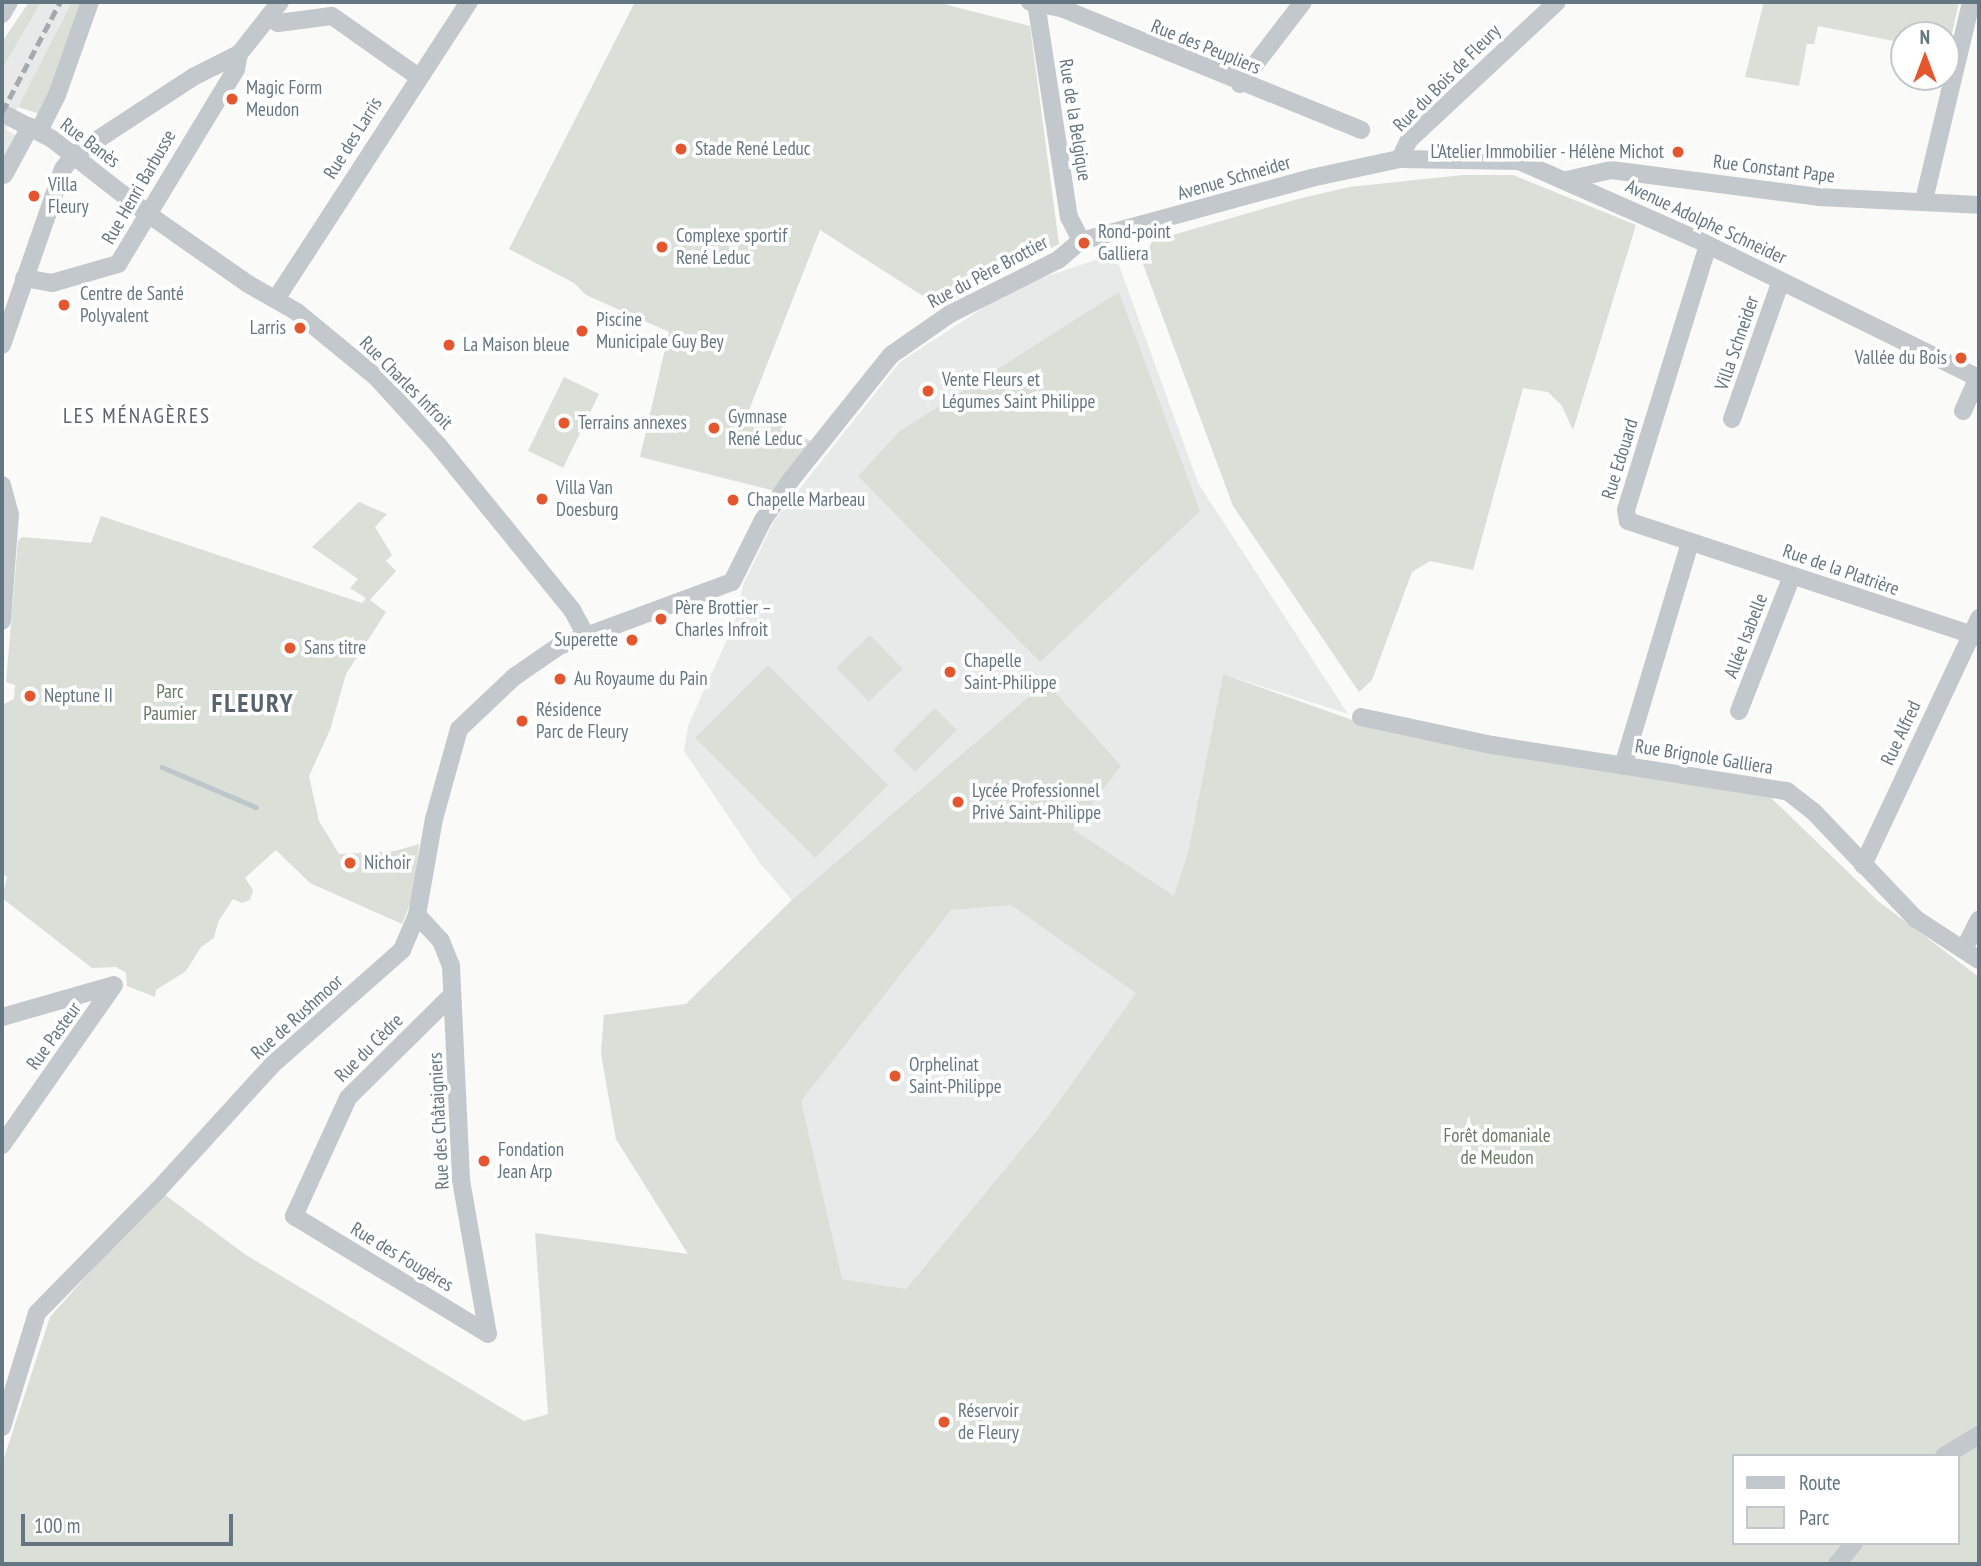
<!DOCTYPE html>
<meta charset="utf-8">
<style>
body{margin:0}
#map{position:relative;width:1981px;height:1566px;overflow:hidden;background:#fafaf8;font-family:"PT Sans Narrow",sans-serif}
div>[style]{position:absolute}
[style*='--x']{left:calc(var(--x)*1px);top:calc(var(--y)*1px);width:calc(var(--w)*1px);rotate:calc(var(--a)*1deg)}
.built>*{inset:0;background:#e8e9e9}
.green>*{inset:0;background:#dadfd7;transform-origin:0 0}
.stream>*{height:4.5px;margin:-2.25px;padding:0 2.25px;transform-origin:2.25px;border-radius:2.25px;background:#bbc7cb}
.minor>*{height:18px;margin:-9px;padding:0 9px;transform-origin:9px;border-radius:9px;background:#c3c8cc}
.rail>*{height:4.5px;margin-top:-2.25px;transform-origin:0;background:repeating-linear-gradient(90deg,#a2aab0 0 10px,transparent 0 15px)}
.dots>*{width:19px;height:19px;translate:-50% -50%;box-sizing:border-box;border:4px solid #fff;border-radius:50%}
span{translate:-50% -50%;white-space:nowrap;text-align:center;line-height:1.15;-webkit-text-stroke:7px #fff;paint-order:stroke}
.street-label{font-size:19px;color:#657683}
.poi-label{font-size:19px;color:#657683}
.left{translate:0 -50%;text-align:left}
.right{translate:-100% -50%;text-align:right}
.park-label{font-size:19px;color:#687a64}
.neighbourhood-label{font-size:21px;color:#57646e;letter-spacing:2px}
.district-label{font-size:26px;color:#57646e;font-weight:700;letter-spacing:2px}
.frame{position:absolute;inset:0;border:4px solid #657683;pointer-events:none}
.legend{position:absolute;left:1732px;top:1454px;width:228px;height:91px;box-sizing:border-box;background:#fff;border:2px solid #c1c8cd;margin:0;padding:9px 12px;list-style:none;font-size:21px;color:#657683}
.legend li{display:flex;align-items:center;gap:14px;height:35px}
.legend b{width:35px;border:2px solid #c1c8cd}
.north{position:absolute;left:1890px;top:21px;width:70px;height:70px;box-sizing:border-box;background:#fff;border:2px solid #c1c8cd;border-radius:50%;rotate:0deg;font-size:19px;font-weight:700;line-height:28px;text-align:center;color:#657683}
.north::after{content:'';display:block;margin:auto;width:24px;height:32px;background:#e4572e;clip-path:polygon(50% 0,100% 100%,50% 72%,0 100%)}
.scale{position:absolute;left:21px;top:1514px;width:212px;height:32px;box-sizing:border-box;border:4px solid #657683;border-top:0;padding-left:9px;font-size:21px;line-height:24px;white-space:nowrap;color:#657683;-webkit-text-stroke:5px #fff;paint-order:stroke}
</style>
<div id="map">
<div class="built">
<div style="clip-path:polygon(39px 2px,73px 2px,6px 129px,16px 136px,2px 164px,2px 69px)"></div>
<div style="clip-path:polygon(1104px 257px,1119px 265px,1198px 483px,1348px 714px,1223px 674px,1188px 852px,1150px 974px,1047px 1118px,906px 1289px,689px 1255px,616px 1139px,601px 1053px,604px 1015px,686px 1004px,792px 900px,760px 863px,684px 751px,688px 726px,735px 622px,743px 585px,774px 521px,900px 362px,1015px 287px)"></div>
</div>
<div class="green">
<div style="clip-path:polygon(29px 2px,41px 2px,2px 69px,2px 42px)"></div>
<div style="clip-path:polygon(72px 2px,85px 2px,43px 115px,18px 107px)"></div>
<div style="clip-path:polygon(635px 2px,936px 2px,1030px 26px,1059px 244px,940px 307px,820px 230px,749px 410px,811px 441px,775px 491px,640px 457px,669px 332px,586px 295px,574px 283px,509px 249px)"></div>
<div style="clip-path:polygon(1764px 2px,1959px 2px,1948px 51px,1946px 35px,1904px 35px,1904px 43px,1818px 26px,1814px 44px,1807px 44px,1799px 86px,1745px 77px)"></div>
<div style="clip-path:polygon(1463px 175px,1513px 175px,1636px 225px,1573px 430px,1562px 406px,1548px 392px,1523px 388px,1473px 570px,1430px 561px,1412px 572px,1372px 680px,1359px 692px,1233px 506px,1143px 264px,1152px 241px,1294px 200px,1349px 187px)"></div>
<div style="clip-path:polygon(1119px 292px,1200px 511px,1040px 662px,858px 476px,900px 431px)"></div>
<div style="left:564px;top:377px;width:39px;height:82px;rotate:26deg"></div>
<div style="clip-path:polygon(359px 502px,387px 514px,375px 527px,392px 555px,386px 561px,396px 571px,370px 600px,386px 612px,346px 674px,330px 730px,309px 776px,319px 821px,339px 854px,395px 851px,419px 844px,414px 894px,402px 924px,310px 883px,276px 850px,245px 878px,253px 890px,250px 900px,242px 903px,233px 899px,218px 922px,214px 938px,201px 947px,186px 971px,156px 990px,155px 997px,127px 986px,126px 973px,116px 967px,92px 968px,2px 898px,7px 877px,2px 873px,2px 705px,14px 699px,15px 685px,6px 682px,18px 541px,22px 537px,91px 543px,101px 516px,362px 603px,366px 598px,350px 588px,358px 579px,312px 547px)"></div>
<div style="left:870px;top:635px;width:47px;height:47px;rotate:46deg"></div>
<div style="left:768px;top:665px;width:170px;height:103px;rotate:45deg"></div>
<div style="clip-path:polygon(evenodd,1223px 674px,1361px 723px,1764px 791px,1878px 901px,1979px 977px,1979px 1564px,2px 1564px,2px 1464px,50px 1317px,161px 1192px,246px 1255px,524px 1421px,548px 1414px,535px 1233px,688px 1254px,616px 1139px,601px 1053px,604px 1015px,686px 1004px,792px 900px,1046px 682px,1121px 766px,1072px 829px,1174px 896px,1188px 852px,1223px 674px,1011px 905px,1136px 993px,1047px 1118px,906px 1289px,842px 1279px,801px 1101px,951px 910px,1011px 905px,1223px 674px,1734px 1456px,1958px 1456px,1958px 1543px,1734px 1543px,1734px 1456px)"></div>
<div style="left:935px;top:708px;width:31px;height:59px;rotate:45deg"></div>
</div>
<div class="stream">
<div style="--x:162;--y:767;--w:102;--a:23.1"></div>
</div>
<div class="minor">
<div style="--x:1030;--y:2;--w:32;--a:11"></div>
<div style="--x:1061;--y:8;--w:324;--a:22.1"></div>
<div style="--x:1036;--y:2;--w:218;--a:81.3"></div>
<div style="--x:1069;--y:217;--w:27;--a:63"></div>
<div style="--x:2;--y:14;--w:14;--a:-60"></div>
<div style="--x:269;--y:16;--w:11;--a:38"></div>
<div style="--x:278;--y:23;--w:54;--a:-7.4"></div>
<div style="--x:332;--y:16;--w:104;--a:35.2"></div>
<div style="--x:1240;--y:84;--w:103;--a:-52.5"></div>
<div style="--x:2;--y:113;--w:56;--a:27.5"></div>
<div style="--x:52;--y:139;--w:122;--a:38"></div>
<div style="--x:148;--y:214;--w:122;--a:35"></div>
<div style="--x:248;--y:284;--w:56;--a:29.7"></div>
<div style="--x:297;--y:312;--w:104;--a:39.5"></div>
<div style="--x:377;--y:378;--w:91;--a:47.7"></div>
<div style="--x:438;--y:445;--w:213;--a:50.9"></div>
<div style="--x:572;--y:610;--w:26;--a:61"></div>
<div style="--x:39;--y:131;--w:40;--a:-63.4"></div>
<div style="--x:57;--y:95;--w:99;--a:-70.5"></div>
<div style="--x:1400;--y:159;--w:21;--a:-65"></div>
<div style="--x:1409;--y:140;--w:202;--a:-43"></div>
<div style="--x:4;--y:175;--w:55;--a:-61.6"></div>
<div style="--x:1567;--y:180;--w:45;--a:-12.8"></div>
<div style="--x:1611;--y:170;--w:209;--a:7.4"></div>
<div style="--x:1818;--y:197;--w:161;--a:2.8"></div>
<div style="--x:1924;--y:200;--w:204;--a:-76.6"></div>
<div style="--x:1708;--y:245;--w:277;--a:107.2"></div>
<div style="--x:1626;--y:510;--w:11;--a:80"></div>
<div style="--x:1628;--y:521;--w:370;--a:18.3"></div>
<div style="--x:24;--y:278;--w:28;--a:10"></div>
<div style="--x:52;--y:283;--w:69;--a:-16.1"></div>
<div style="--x:118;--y:264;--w:228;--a:-58.8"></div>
<div style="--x:236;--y:69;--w:15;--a:-79"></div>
<div style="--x:239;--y:54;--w:66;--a:-51.7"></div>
<div style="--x:276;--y:299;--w:354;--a:-57"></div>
<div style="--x:2;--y:345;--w:186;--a:-70.9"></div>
<div style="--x:63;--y:169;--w:18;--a:-52"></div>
<div style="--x:74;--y:155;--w:142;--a:-33.2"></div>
<div style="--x:193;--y:77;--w:51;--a:-26.6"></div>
<div style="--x:1963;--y:411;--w:37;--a:-66"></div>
<div style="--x:1732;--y:419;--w:146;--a:-70.5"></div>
<div style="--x:2;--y:485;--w:30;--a:75"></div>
<div style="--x:10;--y:514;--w:107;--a:94.3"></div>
<div style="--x:1739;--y:711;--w:145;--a:-68.6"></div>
<div style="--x:1361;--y:717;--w:134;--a:12.1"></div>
<div style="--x:1492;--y:745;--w:299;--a:8.9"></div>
<div style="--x:1787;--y:791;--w:34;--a:38"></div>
<div style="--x:1814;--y:812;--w:148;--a:46.4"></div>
<div style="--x:1916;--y:919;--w:75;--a:33.1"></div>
<div style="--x:1623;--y:766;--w:233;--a:-73.3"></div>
<div style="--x:1863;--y:865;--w:273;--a:-64.8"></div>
<div style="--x:417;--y:915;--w:35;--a:47"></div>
<div style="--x:441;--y:941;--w:27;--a:68"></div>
<div style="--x:451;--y:966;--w:214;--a:87.3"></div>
<div style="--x:461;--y:1180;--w:156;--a:80.1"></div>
<div style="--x:1964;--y:949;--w:33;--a:-63"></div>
<div style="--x:452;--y:995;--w:146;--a:135.3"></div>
<div style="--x:348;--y:1098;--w:130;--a:114.6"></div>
<div style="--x:294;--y:1216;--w:227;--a:31.3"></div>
<div style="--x:2;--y:1017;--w:116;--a:-15.9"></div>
<div style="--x:2;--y:1145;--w:195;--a:-55"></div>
<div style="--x:2;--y:1427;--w:119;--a:-72.9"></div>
<div style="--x:37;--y:1313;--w:173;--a:-45.5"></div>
<div style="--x:158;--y:1190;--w:169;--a:-47.6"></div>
<div style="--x:272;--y:1065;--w:174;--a:-41.5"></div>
<div style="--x:402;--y:950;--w:38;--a:-67"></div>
<div style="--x:417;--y:915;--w:97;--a:-80"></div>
<div style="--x:434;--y:819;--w:93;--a:-74.5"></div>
<div style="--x:459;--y:729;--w:76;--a:-43.4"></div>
<div style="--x:514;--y:677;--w:55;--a:-34.6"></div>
<div style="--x:559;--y:646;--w:184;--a:-20.3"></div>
<div style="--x:732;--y:582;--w:69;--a:-63.4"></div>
<div style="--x:763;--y:520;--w:47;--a:-55.3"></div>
<div style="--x:790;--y:481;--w:161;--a:-51.3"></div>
<div style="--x:891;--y:355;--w:72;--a:-34.8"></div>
<div style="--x:950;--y:314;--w:121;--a:-26.6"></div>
<div style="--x:1058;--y:260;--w:30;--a:-40"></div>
<div style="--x:1081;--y:241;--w:238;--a:-15.3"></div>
<div style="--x:1311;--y:178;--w:91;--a:-12.1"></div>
<div style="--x:1400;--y:159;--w:119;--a:1"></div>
<div style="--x:1519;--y:161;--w:193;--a:23.8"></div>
<div style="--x:1696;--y:239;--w:315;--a:26.2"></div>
<div style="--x:1944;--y:1456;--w:41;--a:-31"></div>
<div style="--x:1837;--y:1564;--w:27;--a:-51"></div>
</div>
<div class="rail">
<div style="--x:2;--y:112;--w:124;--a:-62.2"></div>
</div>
<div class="dots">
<div style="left:232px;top:99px;background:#e4572e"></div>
<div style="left:681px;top:149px;background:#e4572e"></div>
<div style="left:1678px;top:152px;background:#e4572e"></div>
<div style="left:34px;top:196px;background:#e4572e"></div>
<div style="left:1084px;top:243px;background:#e4572e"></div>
<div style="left:662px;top:247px;background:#e4572e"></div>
<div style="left:64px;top:305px;background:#e4572e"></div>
<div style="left:300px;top:328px;background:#e4572e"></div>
<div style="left:582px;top:331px;background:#e4572e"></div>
<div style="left:449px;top:345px;background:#e4572e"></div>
<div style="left:1961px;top:358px;background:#e4572e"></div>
<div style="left:928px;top:391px;background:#e4572e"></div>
<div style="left:564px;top:423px;background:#e4572e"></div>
<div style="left:714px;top:428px;background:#e4572e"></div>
<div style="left:542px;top:499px;background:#e4572e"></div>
<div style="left:733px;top:500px;background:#e4572e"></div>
<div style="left:661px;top:619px;background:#e4572e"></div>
<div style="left:632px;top:640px;background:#e4572e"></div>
<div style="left:290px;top:648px;background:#e4572e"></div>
<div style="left:950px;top:672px;background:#e4572e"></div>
<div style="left:560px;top:679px;background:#e4572e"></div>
<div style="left:30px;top:696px;background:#e4572e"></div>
<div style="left:522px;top:721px;background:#e4572e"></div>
<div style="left:958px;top:802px;background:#e4572e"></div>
<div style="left:350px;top:863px;background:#e4572e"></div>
<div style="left:895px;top:1076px;background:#e4572e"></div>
<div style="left:484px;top:1161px;background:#e4572e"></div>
<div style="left:944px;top:1422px;background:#e4572e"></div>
</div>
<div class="street-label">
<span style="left:1206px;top:47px;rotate:22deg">Rue des Peupliers</span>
<span style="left:1447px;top:78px;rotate:-45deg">Rue du Bois de Fleury</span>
<span style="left:1075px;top:120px;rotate:81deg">Rue de la Belgique</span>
<span style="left:353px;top:138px;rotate:-58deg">Rue des Larris</span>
<span style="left:90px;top:143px;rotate:37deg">Rue Banès</span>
<span style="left:1774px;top:169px;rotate:7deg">Rue Constant Pape</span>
<span style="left:1234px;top:178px;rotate:-16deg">Avenue Schneider</span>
<span style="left:139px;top:187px;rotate:-60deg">Rue Henri Barbusse</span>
<span style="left:1706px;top:222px;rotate:25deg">Avenue Adolphe Schneider</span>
<span style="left:988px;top:272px;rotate:-28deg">Rue du Père Brottier</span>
<span style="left:1737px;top:343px;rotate:-71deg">Villa Schneider</span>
<span style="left:406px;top:383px;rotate:45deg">Rue Charles Infroit</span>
<span style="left:1620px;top:459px;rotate:-73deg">Rue Edouard</span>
<span style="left:1841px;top:570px;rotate:19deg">Rue de la Platrière</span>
<span style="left:1746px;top:636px;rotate:-69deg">Allée Isabelle</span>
<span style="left:1901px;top:733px;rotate:-65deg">Rue Alfred</span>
<span style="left:1704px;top:757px;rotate:9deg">Rue Brignole Galliera</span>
<span style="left:297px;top:1017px;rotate:-42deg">Rue de Rushmoor</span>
<span style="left:54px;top:1036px;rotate:-54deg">Rue Pasteur</span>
<span style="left:369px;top:1048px;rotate:-45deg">Rue du Cèdre</span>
<span style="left:439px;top:1121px;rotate:-93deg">Rue des Châtaigniers</span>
<span style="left:402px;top:1257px;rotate:31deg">Rue des Fougères</span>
</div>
<div class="poi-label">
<span class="left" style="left:246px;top:99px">Magic Form<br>Meudon</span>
<span class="left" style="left:695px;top:149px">Stade René Leduc</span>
<span class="right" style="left:1664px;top:152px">L'Atelier Immobilier - Hélène Michot</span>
<span class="left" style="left:48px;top:196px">Villa<br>Fleury</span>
<span class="left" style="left:1098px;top:243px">Rond-point<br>Galliera</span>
<span class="left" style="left:676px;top:247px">Complexe sportif<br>René Leduc</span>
<span class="left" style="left:80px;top:305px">Centre de Santé<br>Polyvalent</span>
<span class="left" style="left:596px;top:331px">Piscine<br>Municipale Guy Bey</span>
<span class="right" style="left:286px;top:328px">Larris</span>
<span class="left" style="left:463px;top:345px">La Maison bleue</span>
<span class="right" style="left:1947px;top:358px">Vallée du Bois</span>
<span class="left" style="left:942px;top:391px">Vente Fleurs et<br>Légumes Saint Philippe</span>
<span class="left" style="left:728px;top:428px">Gymnase<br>René Leduc</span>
<span class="left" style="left:578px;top:423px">Terrains annexes</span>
<span class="left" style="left:556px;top:499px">Villa Van<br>Doesburg</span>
<span class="left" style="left:747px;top:500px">Chapelle Marbeau</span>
<span class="left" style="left:675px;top:619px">Père Brottier –<br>Charles Infroit</span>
<span class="right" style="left:618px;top:640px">Superette</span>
<span class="left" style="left:304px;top:648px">Sans titre</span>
<span class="left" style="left:964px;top:672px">Chapelle<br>Saint-Philippe</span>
<span class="left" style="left:574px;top:679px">Au Royaume du Pain</span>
<span class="left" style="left:44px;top:696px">Neptune II</span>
<span class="left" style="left:536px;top:721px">Résidence<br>Parc de Fleury</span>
<span class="left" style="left:972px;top:802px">Lycée Professionnel<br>Privé Saint-Philippe</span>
<span class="left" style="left:364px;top:863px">Nichoir</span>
<span class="left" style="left:909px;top:1076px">Orphelinat<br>Saint-Philippe</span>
<span class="left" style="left:498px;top:1161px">Fondation<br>Jean Arp</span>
<span class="left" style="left:958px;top:1422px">Réservoir<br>de Fleury</span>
</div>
<div class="park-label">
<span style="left:170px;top:703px">Parc<br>Paumier</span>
<span style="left:1497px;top:1147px">Forêt domaniale<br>de Meudon</span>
</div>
<div class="neighbourhood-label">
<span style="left:137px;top:416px">LES MÉNAGÈRES</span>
</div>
<div class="district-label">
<span style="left:253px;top:703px">FLEURY</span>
</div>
<div class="frame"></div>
<ul class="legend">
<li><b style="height:9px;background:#c3c8cc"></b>Route</li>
<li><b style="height:19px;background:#dadfd7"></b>Parc</li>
</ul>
<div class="north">N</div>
<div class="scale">100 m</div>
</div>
